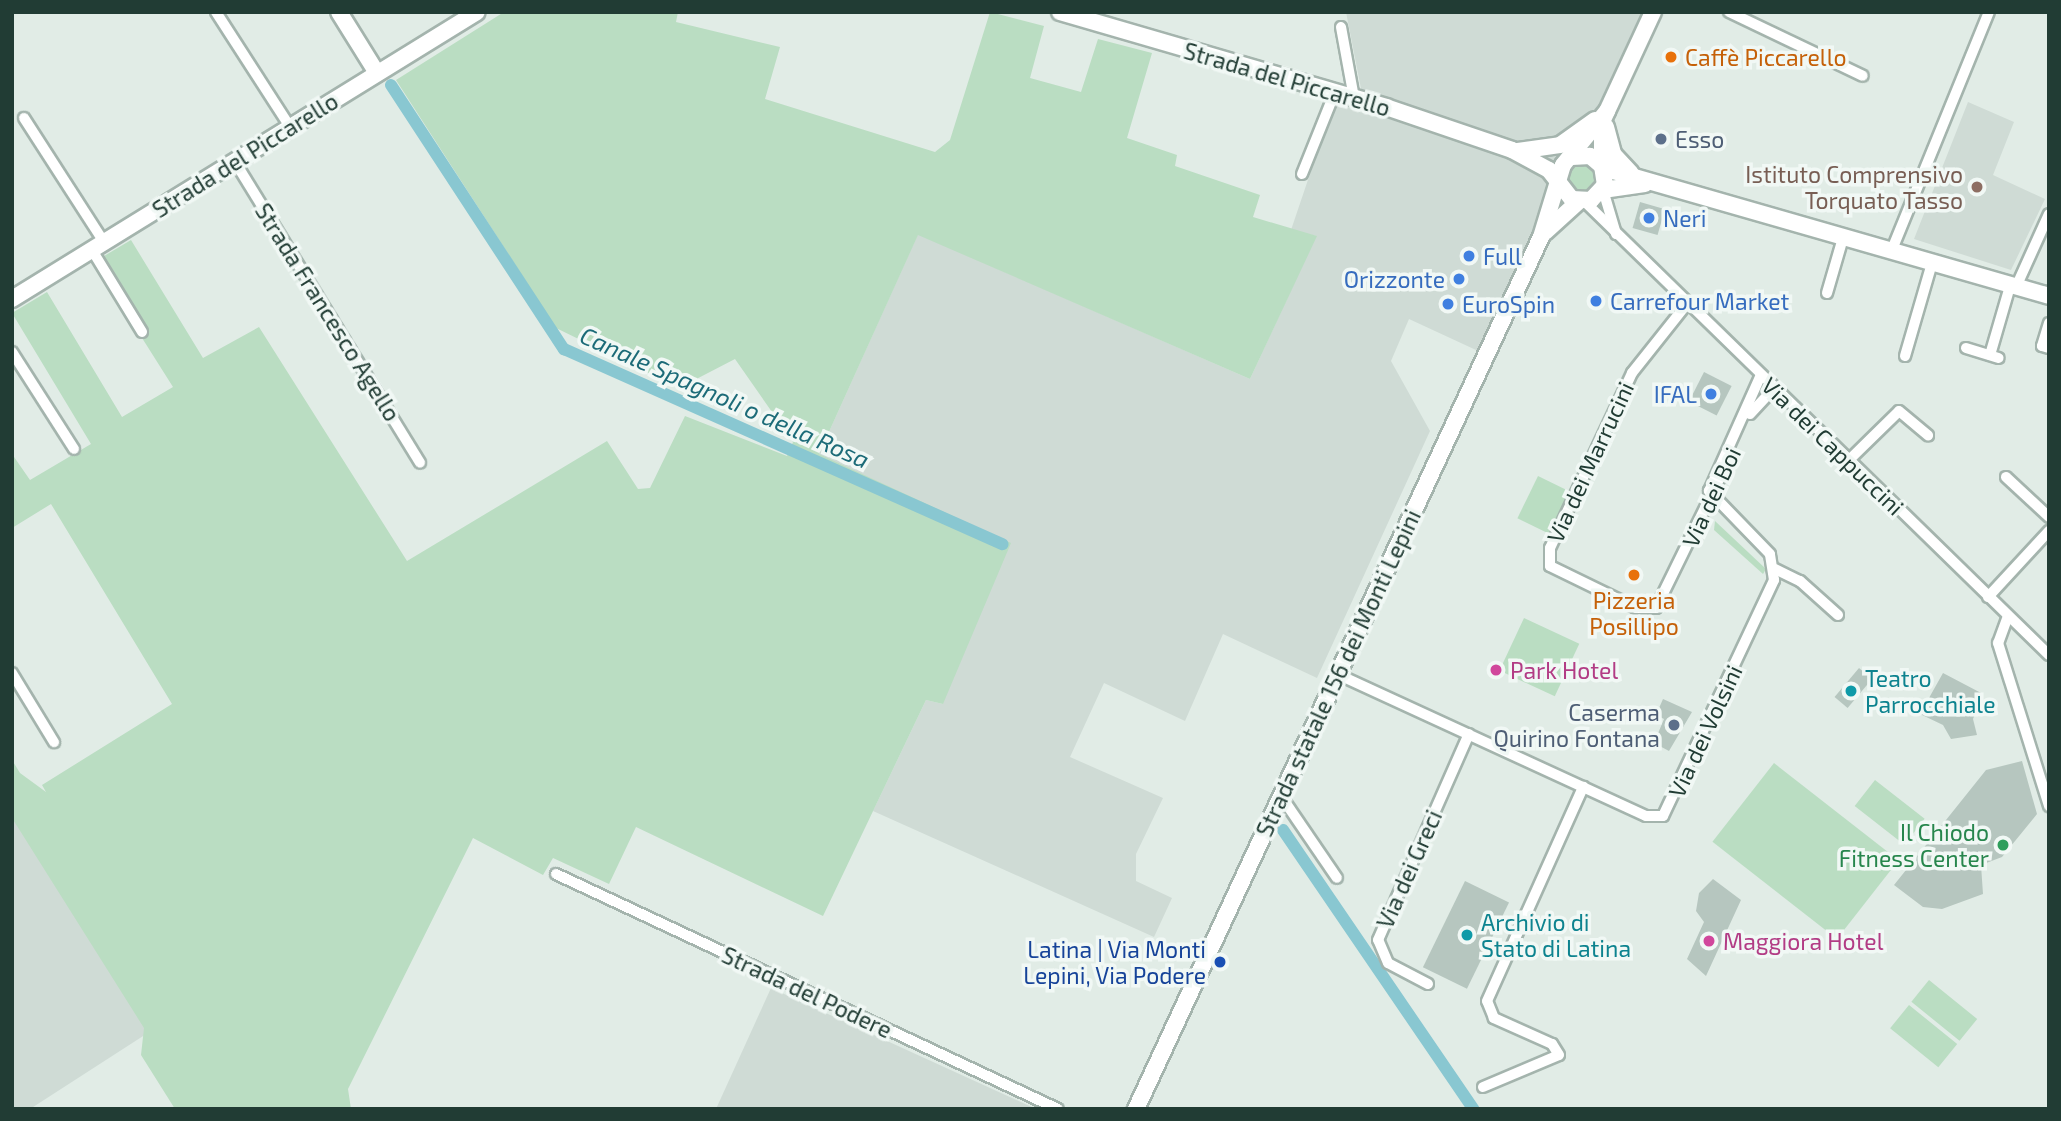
<!DOCTYPE html>
<meta charset="utf-8">
<style>
body{margin:0}
#map{position:relative;width:2061px;height:1121px;overflow:hidden;background:#e1ece6;font-family:"Exo 2",sans-serif}
div>[style]{position:absolute}
[style*='--x']{left:calc(var(--x)*1px);top:calc(var(--y)*1px);width:calc(var(--w)*1px);rotate:calc(var(--a)*1deg)}
.built>*{inset:0;background:#cfdbd5}
.green>*{inset:0;background:#baddc2;transform-origin:0 0}
.round{border-radius:50%}
.canal>*{height:12px;margin:-6px;padding:0 6px;transform-origin:6px;border-radius:6px;background:#89c7d1}
.building>*{inset:0;background:#b6c6bf;transform-origin:0 0}
.roads{filter:drop-shadow(2px 0 #a4b4ad) drop-shadow(-2px 0 #a4b4ad) drop-shadow(0 2px #a4b4ad) drop-shadow(0 -2px #a4b4ad)}
.street>*{height:10px;margin:-5px;padding:0 5px;transform-origin:5px;border-radius:5px;background:#fff}
.secondary>*{height:16px;margin:-8px;padding:0 8px;transform-origin:8px;border-radius:8px;background:#fff}
.dots>*{width:19px;height:19px;translate:-50% -50%;box-sizing:border-box;border:4px solid #f1f8f5;border-radius:50%}
span{translate:-50% -50%;white-space:nowrap;text-align:center;line-height:1.15;-webkit-text-stroke:7px #f1f8f5;paint-order:stroke}
.food-label{font-size:23px;color:#c56008}
.left{translate:0 -50%;text-align:left}
.street-label{font-size:23px;color:#213c34}
.service-label{font-size:23px;color:#4e5e75}
.right{translate:-100% -50%;text-align:right}
.education-label{font-size:23px;color:#785e54}
.shop-label{font-size:23px;color:#366cbe}
.hotel-label{font-size:23px;color:#b23c85}
.culture-label{font-size:23px;color:#0d838f}
.leisure-label{font-size:23px;color:#27864d}
.transit-label{font-size:23px;color:#164399}
.water-label{font-size:24px;color:#1c6b78;font-style:italic}
.frame{position:absolute;inset:0;border:14px solid #213c34;pointer-events:none}
</style>
<div id="map">
<div class="built">
<div style="clip-path:polygon(1346px 12px,1650px 12px,1489px 356px,1409px 319px,1391px 361px,1430px 431px,1317px 678px,1223px 634px,1185px 721px,1104px 683px,1070px 757px,1163px 798px,1136px 854px,1136px 881px,1172px 898px,1154px 937px,873px 811px,926px 700px,943px 704px,819px 454px,918px 234px,1250px 379px,1316px 236px,1291px 230px,1335px 100px,1365px 109px)"></div>
<div style="clip-path:polygon(1968px 102px,2014px 122px,1993px 175px,2045px 199px,2011px 270px,1914px 239px)"></div>
<div style="clip-path:polygon(12px 804px,154px 1029px,30px 1109px,12px 1109px)"></div>
<div style="clip-path:polygon(771px 988px,1036px 1109px,716px 1109px)"></div>
</div>
<div class="green">
<div style="clip-path:polygon(504px 12px,678px 12px,676px 22px,780px 47px,765px 99px,935px 152px,950px 140px,990px 12px,1044px 26px,1030px 78px,1081px 92px,1098px 39px,1152px 53px,1127px 138px,1177px 155px,1175px 166px,1260px 195px,1253px 217px,1317px 236px,1250px 379px,918px 235px,819px 454px,1011px 543px,943px 704px,926px 700px,823px 916px,636px 827px,609px 884px,553px 858px,543px 875px,473px 838px,348px 1089px,351px 1109px,175px 1109px,141px 1055px,144px 1028px,12px 818px,12px 760px,20px 773px,46px 792px,42px 785px,172px 704px,51px 504px,12px 528px,12px 454px,30px 480px,91px 444px,12px 313px,47px 292px,122px 417px,173px 387px,94px 262px,131px 240px,203px 358px,259px 327px,407px 561px,607px 441px,638px 489px,650px 488px,685px 416px,787px 456px,793px 442px,735px 359px,679px 388px,556px 328px,396px 80px)"></div>
<div class="round" style="left:1567px;top:163px;width:30px;height:30px"></div>
<div style="left:1538px;top:476px;width:37px;height:47px;rotate:26deg"></div>
<div style="clip-path:polygon(1715px 521px,1766px 569px,1763px 574px,1714px 530px)"></div>
<div style="left:1524px;top:618px;width:61px;height:58px;rotate:25deg"></div>
<div style="left:1774px;top:763px;width:158px;height:100px;rotate:38deg"></div>
<div style="left:1875px;top:780px;width:63px;height:33px;rotate:38deg"></div>
<div style="left:1929px;top:980px;width:62px;height:28px;rotate:39deg"></div>
<div style="left:1909px;top:1005px;width:62px;height:30px;rotate:39deg"></div>
</div>
<div class="canal">
<div style="--x:391;--y:85;--w:316;--a:56.8"></div>
<div style="--x:564;--y:349;--w:480;--a:24"></div>
<div style="--x:1283;--y:830;--w:338;--a:55.7"></div>
</div>
<div class="building">
<div style="left:1640px;top:202px;width:26px;height:27px;rotate:16deg"></div>
<div style="left:1704px;top:372px;width:31px;height:33px;rotate:27deg"></div>
<div style="left:1859px;top:668px;width:17px;height:38px;rotate:40deg"></div>
<div style="clip-path:polygon(1943px 673px,1983px 694px,1973px 719px,1977px 735px,1951px 739px,1943px 725px,1920px 714px)"></div>
<div style="clip-path:polygon(1663px 699px,1692px 712px,1669px 751px,1654px 743px,1664px 719px,1656px 715px)"></div>
<div style="clip-path:polygon(2022px 761px,2037px 814px,2002px 857px,1981px 865px,1983px 894px,1942px 909px,1923px 907px,1894px 885px,1986px 770px)"></div>
<div style="clip-path:polygon(1713px 879px,1741px 900px,1706px 976px,1687px 959px,1704px 922px,1696px 911px,1699px 893px)"></div>
<div style="left:1465px;top:881px;width:49px;height:96px;rotate:26deg"></div>
</div>
<div class="roads">
<div class="street">
<div style="--x:216;--y:12;--w:137;--a:57.2"></div>
<div style="--x:1729;--y:12;--w:148;--a:25.5"></div>
<div style="--x:1341;--y:27;--w:72;--a:79.6"></div>
<div style="--x:24;--y:118;--w:148;--a:57.2"></div>
<div style="--x:235;--y:162;--w:353;--a:58.4"></div>
<div style="--x:1302;--y:174;--w:88;--a:-68.1"></div>
<div style="--x:1603;--y:190;--w:46;--a:73.5"></div>
<div style="--x:1584;--y:201;--w:650;--a:44.31"></div>
<div style="--x:92;--y:250;--w:96;--a:58.6"></div>
<div style="--x:1891;--y:252;--w:259;--a:-67.8"></div>
<div style="--x:2016;--y:287;--w:80;--a:-65.7"></div>
<div style="--x:1827;--y:293;--w:57;--a:-73.8"></div>
<div style="--x:1686;--y:305;--w:87;--a:128.5"></div>
<div style="--x:1632;--y:373;--w:193;--a:115.1"></div>
<div style="--x:1550;--y:548;--w:18;--a:90"></div>
<div style="--x:1550;--y:566;--w:96;--a:26"></div>
<div style="--x:1636;--y:608;--w:20;--a:0"></div>
<div style="--x:1656;--y:608;--w:161;--a:-63.9"></div>
<div style="--x:2049;--y:323;--w:24;--a:107"></div>
<div style="--x:2042;--y:346;--w:7;--a:16"></div>
<div style="--x:1966;--y:348;--w:34;--a:17"></div>
<div style="--x:12;--y:352;--w:115;--a:57.4"></div>
<div style="--x:1990;--y:355;--w:72;--a:-73.8"></div>
<div style="--x:1905;--y:356;--w:97;--a:-73.8"></div>
<div style="--x:1750;--y:414;--w:34;--a:-47"></div>
<div style="--x:1848;--y:461;--w:71;--a:-44.4"></div>
<div style="--x:1899;--y:411;--w:38;--a:40"></div>
<div style="--x:2006;--y:477;--w:59;--a:42.9"></div>
<div style="--x:1775;--y:569;--w:28;--a:26"></div>
<div style="--x:1800;--y:581;--w:51;--a:41.8"></div>
<div style="--x:1988;--y:597;--w:90;--a:-47.3"></div>
<div style="--x:2008;--y:616;--w:29;--a:110"></div>
<div style="--x:1998;--y:643;--w:171;--a:72.6"></div>
<div style="--x:12;--y:673;--w:81;--a:58.7"></div>
<div style="--x:1337;--y:674;--w:340;--a:24.7"></div>
<div style="--x:1646;--y:816;--w:17;--a:0"></div>
<div style="--x:1663;--y:816;--w:261;--a:-64.8"></div>
<div style="--x:1774;--y:580;--w:26;--a:-99"></div>
<div style="--x:1770;--y:554;--w:88;--a:-134.1"></div>
<div style="--x:1709;--y:491;--w:125;--a:-65.9"></div>
<div style="--x:1281;--y:796;--w:99;--a:55.7"></div>
<div style="--x:556;--y:874;--w:554;--a:25.09"></div>
<div style="--x:1428;--y:984;--w:45;--a:-152.3"></div>
<div style="--x:1388;--y:963;--w:25;--a:-113"></div>
<div style="--x:1378;--y:940;--w:225;--a:-66.2"></div>
<div style="--x:1483;--y:1087;--w:82;--a:-22.8"></div>
<div style="--x:1559;--y:1055;--w:13;--a:-122"></div>
<div style="--x:1552;--y:1044;--w:64;--a:-155.9"></div>
<div style="--x:1494;--y:1018;--w:18;--a:-112"></div>
<div style="--x:1487;--y:1001;--w:235;--a:-65.8"></div>
</div>
<div class="secondary">
<div style="--x:339;--y:12;--w:72;--a:58.1"></div>
<div style="--x:1060;--y:12;--w:340;--a:16.2"></div>
<div style="--x:1386;--y:107;--w:133;--a:18.8"></div>
<div style="--x:1512;--y:150;--w:42;--a:28.4"></div>
<div style="--x:1549;--y:170;--w:37;--a:52"></div>
<div style="--x:1572;--y:199;--w:19;--a:3"></div>
<div style="--x:1591;--y:200;--w:21;--a:-47"></div>
<div style="--x:1605;--y:185;--w:19;--a:-99"></div>
<div style="--x:1602;--y:166;--w:16;--a:-140"></div>
<div style="--x:1590;--y:156;--w:18;--a:177"></div>
<div style="--x:1606;--y:127;--w:28;--a:75"></div>
<div style="--x:1613;--y:154;--w:26;--a:47"></div>
<div style="--x:1518;--y:151;--w:42;--a:-8.1"></div>
<div style="--x:1560;--y:145;--w:43;--a:-35.5"></div>
<div style="--x:1602;--y:166;--w:44;--a:-90"></div>
<div style="--x:1602;--y:122;--w:121;--a:-65.1"></div>
<div style="--x:1603;--y:168;--w:464;--a:16"></div>
<div style="--x:1603;--y:190;--w:42;--a:-8.1"></div>
<div style="--x:1545;--y:232;--w:45;--a:-42.3"></div>
<div style="--x:12;--y:299;--w:546;--a:-31.68"></div>
<div style="--x:1136;--y:1109;--w:961;--a:-65.09"></div>
<div style="--x:1541;--y:237;--w:75;--a:-73"></div>
<div style="--x:1563;--y:165;--w:70;--a:-50.8"></div>
</div>
</div>
<div class="dots">
<div style="left:1671px;top:57px;background:#e8710a"></div>
<div style="left:1661px;top:139px;background:#5c6f8a"></div>
<div style="left:1977px;top:187px;background:#8d6e63"></div>
<div style="left:1649px;top:218px;background:#3f7fe0"></div>
<div style="left:1469px;top:256px;background:#3f7fe0"></div>
<div style="left:1459px;top:279px;background:#3f7fe0"></div>
<div style="left:1596px;top:301px;background:#3f7fe0"></div>
<div style="left:1448px;top:304px;background:#3f7fe0"></div>
<div style="left:1711px;top:394px;background:#3f7fe0"></div>
<div style="left:1634px;top:575px;background:#e8710a"></div>
<div style="left:1496px;top:670px;background:#d1479c"></div>
<div style="left:1851px;top:691px;background:#0f9aa8"></div>
<div style="left:1674px;top:725px;background:#5c6f8a"></div>
<div style="left:2003px;top:845px;background:#2e9e5b"></div>
<div style="left:1467px;top:935px;background:#0f9aa8"></div>
<div style="left:1709px;top:941px;background:#d1479c"></div>
<div style="left:1220px;top:962px;background:#1a4fb4"></div>
</div>
<div class="food-label">
<span class="left" style="left:1685px;top:57px">Caffè Piccarello</span>
<span style="left:1634px;top:613px">Pizzeria<br>Posillipo</span>
</div>
<div class="street-label">
<span style="left:1287px;top:79px;rotate:16deg">Strada del Piccarello</span>
<span style="left:245px;top:155px;rotate:-32deg">Strada del Piccarello</span>
<span style="left:328px;top:312px;rotate:58deg">Strada Francesco Agello</span>
<span style="left:1833px;top:446px;rotate:44deg">Via dei Cappuccini</span>
<span style="left:1590px;top:462px;rotate:-65deg">Via dei Marrucini</span>
<span style="left:1711px;top:497px;rotate:-65deg">Via dei Boi</span>
<span style="left:1338px;top:673px;rotate:-65deg">Strada statale 156 dei Monti Lepini</span>
<span style="left:1705px;top:731px;rotate:-65deg">Via dei Volsini</span>
<span style="left:1409px;top:869px;rotate:-66deg">Via dei Greci</span>
<span style="left:807px;top:992px;rotate:25deg">Strada del Podere</span>
</div>
<div class="service-label">
<span class="left" style="left:1675px;top:139px">Esso</span>
<span class="right" style="left:1660px;top:725px">Caserma<br>Quirino Fontana</span>
</div>
<div class="education-label">
<span class="right" style="left:1963px;top:187px">Istituto Comprensivo<br>Torquato Tasso</span>
</div>
<div class="shop-label">
<span class="left" style="left:1663px;top:218px">Neri</span>
<span class="left" style="left:1483px;top:256px">Full</span>
<span class="right" style="left:1445px;top:279px">Orizzonte</span>
<span class="left" style="left:1610px;top:301px">Carrefour Market</span>
<span class="left" style="left:1462px;top:304px">EuroSpin</span>
<span class="right" style="left:1697px;top:394px">IFAL</span>
</div>
<div class="hotel-label">
<span class="left" style="left:1510px;top:670px">Park Hotel</span>
<span class="left" style="left:1723px;top:941px">Maggiora Hotel</span>
</div>
<div class="culture-label">
<span class="left" style="left:1865px;top:691px">Teatro<br>Parrocchiale</span>
<span class="left" style="left:1481px;top:935px">Archivio di<br>Stato di Latina</span>
</div>
<div class="leisure-label">
<span class="right" style="left:1989px;top:845px">Il Chiodo<br>Fitness Center</span>
</div>
<div class="transit-label">
<span class="right" style="left:1206px;top:962px">Latina | Via Monti<br>Lepini, Via Podere</span>
</div>
<div class="water-label">
<span style="left:725px;top:397px;rotate:24deg">Canale Spagnoli o della Rosa</span>
</div>
<div class="frame"></div>
</div>
